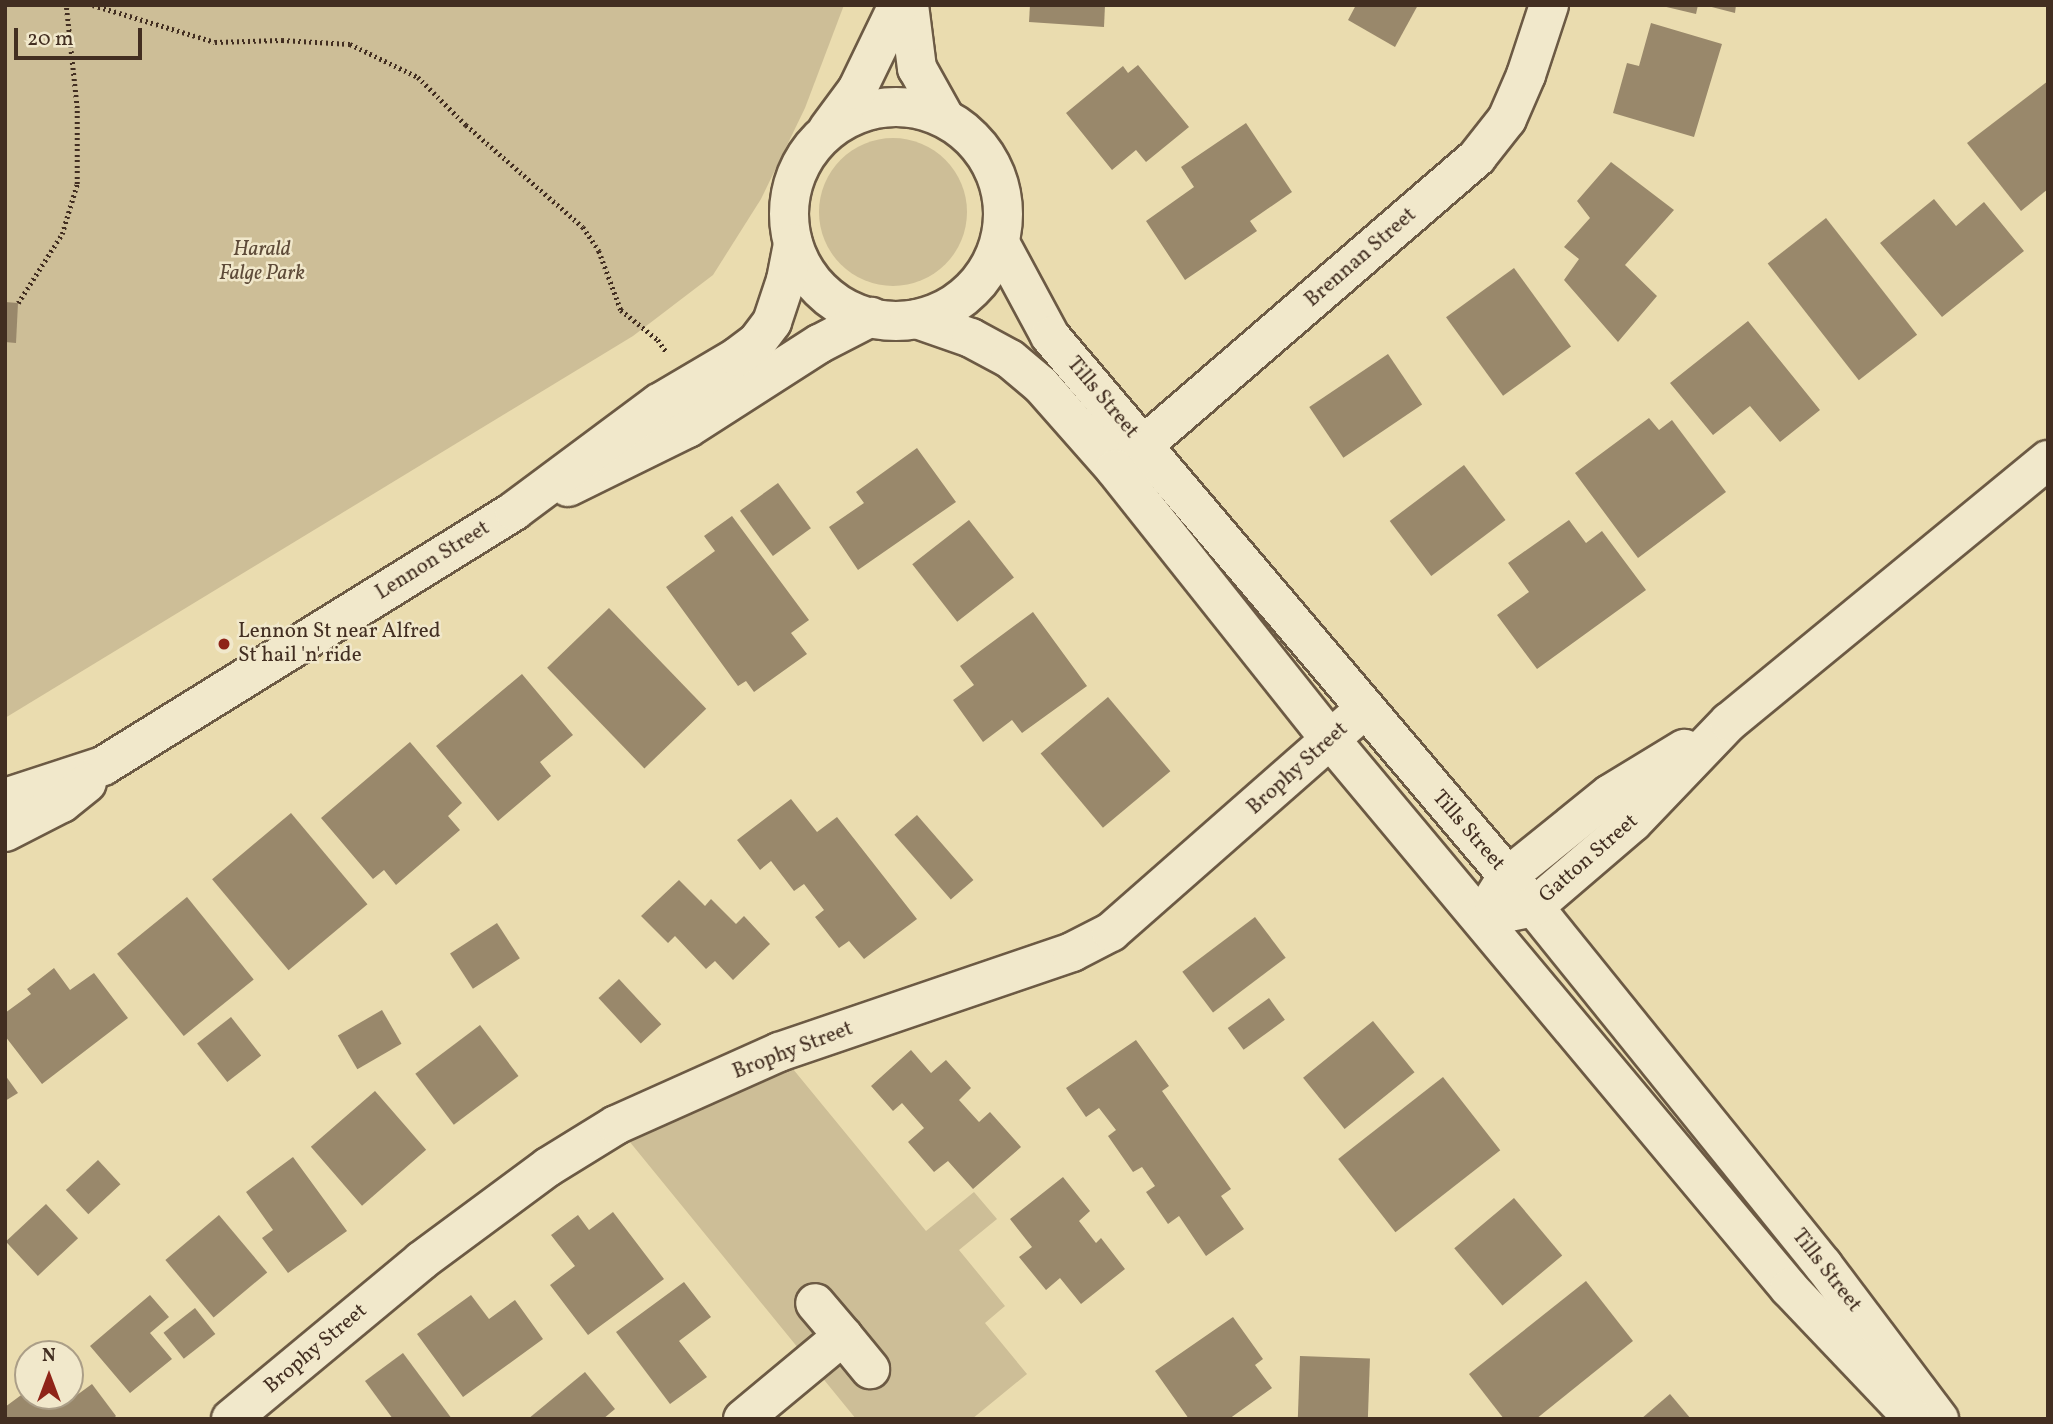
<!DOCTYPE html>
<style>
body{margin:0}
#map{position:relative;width:2053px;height:1424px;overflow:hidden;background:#eadcaf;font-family:Vollkorn,serif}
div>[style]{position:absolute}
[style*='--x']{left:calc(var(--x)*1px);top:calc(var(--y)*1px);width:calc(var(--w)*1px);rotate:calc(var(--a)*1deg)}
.green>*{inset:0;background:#cdbe97}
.round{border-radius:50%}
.building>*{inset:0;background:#99886b;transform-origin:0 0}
.path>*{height:4.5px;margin-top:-2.25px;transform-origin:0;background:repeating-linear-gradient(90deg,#422e21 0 2px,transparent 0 5.5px)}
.roads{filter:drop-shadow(2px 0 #6c5a44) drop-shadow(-2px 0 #6c5a44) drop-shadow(0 2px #6c5a44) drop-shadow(0 -2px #6c5a44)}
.minor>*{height:38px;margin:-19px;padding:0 19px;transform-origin:19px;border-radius:19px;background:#f1e8cb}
.tertiary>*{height:38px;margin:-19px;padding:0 19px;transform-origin:19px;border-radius:19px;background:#f1e8cb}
.tertiary>.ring{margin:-19px;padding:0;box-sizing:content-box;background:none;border:38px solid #f1e8cb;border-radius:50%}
.dots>*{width:19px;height:19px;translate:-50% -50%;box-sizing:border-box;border:4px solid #f1e8cb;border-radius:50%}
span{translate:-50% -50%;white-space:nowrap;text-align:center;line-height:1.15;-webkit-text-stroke:5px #f1e8cb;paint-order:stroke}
.park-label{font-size:21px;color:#5e4b39;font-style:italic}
.street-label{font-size:21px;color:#422e21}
.poi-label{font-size:21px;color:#422e21}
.left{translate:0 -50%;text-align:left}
.frame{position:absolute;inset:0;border:7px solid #422e21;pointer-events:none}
.north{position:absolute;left:14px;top:1340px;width:70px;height:70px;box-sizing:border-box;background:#f1e8cb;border:2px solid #ab9e87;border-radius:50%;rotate:0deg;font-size:19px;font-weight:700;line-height:28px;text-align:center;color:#422e21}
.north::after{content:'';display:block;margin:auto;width:24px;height:32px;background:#8f2418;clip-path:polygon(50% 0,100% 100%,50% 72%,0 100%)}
.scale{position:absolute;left:14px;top:28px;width:128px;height:32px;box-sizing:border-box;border:4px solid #422e21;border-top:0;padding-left:9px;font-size:21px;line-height:24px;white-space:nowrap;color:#422e21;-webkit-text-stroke:5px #f1e8cb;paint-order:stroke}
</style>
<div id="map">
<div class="green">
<div style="clip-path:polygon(5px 5px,844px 5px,805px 108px,761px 199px,713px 275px,633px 336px,5px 718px)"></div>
<div class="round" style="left:819px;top:138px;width:148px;height:148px"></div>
<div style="clip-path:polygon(779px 1052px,926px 1231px,974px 1192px,997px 1219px,959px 1250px,1005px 1306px,985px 1323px,1027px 1374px,972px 1419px,856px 1419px,616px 1125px)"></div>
</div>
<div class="building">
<div style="clip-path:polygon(1030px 5px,1105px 5px,1104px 27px,1029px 22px)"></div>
<div style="clip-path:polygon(1356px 5px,1418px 5px,1395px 47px,1348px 20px)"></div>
<div style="clip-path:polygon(1658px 5px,1698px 5px,1696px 14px)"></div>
<div style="clip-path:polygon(1704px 5px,1736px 5px,1735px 13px)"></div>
<div style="clip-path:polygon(1651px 23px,1722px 44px,1694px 137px,1613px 113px,1627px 63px,1639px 66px)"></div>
<div style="clip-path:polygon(1138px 65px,1189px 127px,1146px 162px,1136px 150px,1112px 170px,1066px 113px,1123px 66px,1128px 73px)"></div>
<div style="clip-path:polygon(2048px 81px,2048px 189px,2021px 211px,1967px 143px)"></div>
<div style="clip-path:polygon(1246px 123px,1292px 192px,1250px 221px,1257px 231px,1185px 280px,1146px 221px,1194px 187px,1181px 167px)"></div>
<div style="clip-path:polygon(1611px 162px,1674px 210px,1625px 265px,1657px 296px,1618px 342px,1564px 280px,1579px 259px,1564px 247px,1590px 218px,1577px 201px)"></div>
<div style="clip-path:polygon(1934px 199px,1956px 226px,1984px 202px,2024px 251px,1942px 317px,1880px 243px)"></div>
<div style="left:1826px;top:218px;width:148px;height:74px;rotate:52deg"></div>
<div style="left:1514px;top:268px;width:97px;height:84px;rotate:54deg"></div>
<div style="clip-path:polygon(5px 302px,18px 303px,16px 343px,5px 342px)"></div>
<div style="clip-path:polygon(1748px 321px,1820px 410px,1780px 442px,1750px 406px,1713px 435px,1670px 383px)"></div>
<div style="left:1388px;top:354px;width:61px;height:95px;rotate:56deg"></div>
<div style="clip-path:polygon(1649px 418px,1659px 430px,1672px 420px,1726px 492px,1638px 558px,1575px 473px)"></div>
<div style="clip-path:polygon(917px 448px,956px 502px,858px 570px,829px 527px,864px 503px,856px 492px)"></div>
<div style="left:1464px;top:465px;width:69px;height:93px;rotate:53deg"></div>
<div style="left:778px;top:483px;width:56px;height:47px;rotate:54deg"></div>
<div style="clip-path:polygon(732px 516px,809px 620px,791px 633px,807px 654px,754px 692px,746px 681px,738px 686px,666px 587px,715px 551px,704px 536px)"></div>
<div style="left:969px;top:520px;width:73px;height:72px;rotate:52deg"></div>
<div style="clip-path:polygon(1569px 520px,1586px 543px,1602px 531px,1646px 590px,1537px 669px,1497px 615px,1529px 592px,1508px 563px)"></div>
<div style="left:609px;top:608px;width:140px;height:86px;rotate:46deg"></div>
<div style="clip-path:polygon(1033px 612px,1087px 686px,1022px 733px,1012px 720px,983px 742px,953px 700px,974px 685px,960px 666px)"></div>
<div style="clip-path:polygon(522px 674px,573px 735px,540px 762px,551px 776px,498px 821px,436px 746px)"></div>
<div style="left:1108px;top:697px;width:97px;height:88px;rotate:50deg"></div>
<div style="clip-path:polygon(410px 742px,462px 803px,448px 816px,460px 830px,396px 885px,384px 870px,373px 879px,321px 818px)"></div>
<div style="clip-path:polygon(791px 799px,817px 832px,837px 817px,917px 919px,864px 959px,849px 941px,839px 948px,815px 917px,824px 910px,804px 884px,794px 891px,771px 861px,760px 870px,737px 840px)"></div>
<div style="left:291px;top:813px;width:119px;height:103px;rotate:50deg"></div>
<div style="left:917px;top:815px;width:86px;height:30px;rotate:49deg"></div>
<div style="clip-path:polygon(679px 880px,705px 906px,711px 899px,736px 924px,744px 916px,770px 944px,733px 980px,715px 961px,706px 969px,675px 936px,668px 943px,641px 916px)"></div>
<div style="left:187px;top:897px;width:106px;height:90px;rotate:51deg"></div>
<div style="left:1255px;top:917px;width:51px;height:91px;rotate:53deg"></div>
<div style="left:497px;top:923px;width:42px;height:56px;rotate:57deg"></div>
<div style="clip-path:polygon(54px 968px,70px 990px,94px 973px,128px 1018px,42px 1084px,5px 1036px,5px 1013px,31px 994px,27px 989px)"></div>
<div style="left:619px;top:979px;width:62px;height:28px;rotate:47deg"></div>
<div style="left:1269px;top:998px;width:27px;height:51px;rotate:54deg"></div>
<div style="left:382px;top:1010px;width:39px;height:51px;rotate:60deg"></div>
<div style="left:231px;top:1017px;width:49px;height:43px;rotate:52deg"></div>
<div style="left:1373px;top:1021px;width:66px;height:90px;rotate:51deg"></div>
<div style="left:480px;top:1025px;width:64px;height:81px;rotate:53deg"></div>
<div style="clip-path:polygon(1136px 1040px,1169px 1086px,1162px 1091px,1231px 1189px,1221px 1196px,1244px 1229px,1206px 1256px,1179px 1216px,1168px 1224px,1146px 1192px,1155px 1186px,1142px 1167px,1133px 1172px,1108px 1136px,1116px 1130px,1099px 1108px,1086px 1117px,1066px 1088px)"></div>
<div style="clip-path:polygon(911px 1050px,931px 1073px,946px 1060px,971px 1088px,959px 1100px,979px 1122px,990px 1112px,1021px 1147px,973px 1189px,948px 1161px,934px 1172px,908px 1142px,924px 1128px,902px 1103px,893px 1111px,871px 1086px)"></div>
<div style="clip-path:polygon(5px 1075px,18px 1093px,5px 1101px)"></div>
<div style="left:1443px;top:1077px;width:93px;height:133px;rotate:52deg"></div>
<div style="left:375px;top:1091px;width:78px;height:85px;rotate:49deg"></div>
<div style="clip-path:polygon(293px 1157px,347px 1231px,288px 1273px,262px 1238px,273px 1230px,246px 1192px)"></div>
<div style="left:98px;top:1160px;width:33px;height:44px;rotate:47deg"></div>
<div style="clip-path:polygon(1063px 1177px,1090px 1211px,1079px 1221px,1096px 1243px,1101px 1238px,1125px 1269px,1081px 1304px,1060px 1278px,1046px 1290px,1019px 1257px,1032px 1247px,1010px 1219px)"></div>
<div style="left:1514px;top:1198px;width:75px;height:78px;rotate:50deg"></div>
<div style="left:46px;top:1204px;width:47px;height:55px;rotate:47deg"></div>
<div style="clip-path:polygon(613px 1212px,664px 1279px,588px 1335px,550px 1285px,575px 1266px,551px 1235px,578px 1215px,589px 1230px)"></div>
<div style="left:219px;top:1215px;width:75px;height:70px;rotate:50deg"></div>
<div style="clip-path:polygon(1586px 1281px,1633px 1341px,1536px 1419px,1504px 1419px,1469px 1374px)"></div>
<div style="clip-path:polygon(684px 1282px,711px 1317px,679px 1341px,707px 1377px,670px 1404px,616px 1332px)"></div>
<div style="clip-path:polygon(150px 1295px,169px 1317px,150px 1333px,172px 1359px,130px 1393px,90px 1346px)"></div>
<div style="clip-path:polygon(471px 1295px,489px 1319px,515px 1300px,543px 1339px,463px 1397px,417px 1334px)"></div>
<div style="left:195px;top:1308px;width:33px;height:40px;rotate:52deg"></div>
<div style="clip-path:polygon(1233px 1317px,1263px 1359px,1255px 1365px,1272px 1388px,1229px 1419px,1189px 1419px,1155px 1371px)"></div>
<div style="clip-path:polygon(403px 1353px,452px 1419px,393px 1419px,365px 1381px)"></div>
<div style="left:1300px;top:1356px;width:70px;height:63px;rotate:2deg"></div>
<div style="clip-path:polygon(585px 1372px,615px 1409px,603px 1419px,528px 1419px)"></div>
<div style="clip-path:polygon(92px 1384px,116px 1416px,113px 1419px,5px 1419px,5px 1407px,28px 1390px,28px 1396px,60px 1396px,66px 1403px)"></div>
<div style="clip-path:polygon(1670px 1394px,1691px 1419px,1641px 1419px)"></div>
</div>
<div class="path">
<div style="--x:93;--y:5;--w:127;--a:16.9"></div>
<div style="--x:215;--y:42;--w:67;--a:-1.7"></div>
<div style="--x:282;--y:40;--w:68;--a:3.4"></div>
<div style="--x:350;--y:44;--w:76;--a:25.9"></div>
<div style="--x:418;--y:77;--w:68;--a:45"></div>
<div style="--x:466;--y:125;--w:155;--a:41.1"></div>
<div style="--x:583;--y:227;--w:29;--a:56"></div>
<div style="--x:599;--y:251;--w:63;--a:69.6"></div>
<div style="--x:621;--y:310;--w:48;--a:39"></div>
<div style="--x:658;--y:340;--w:16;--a:55"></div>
<div style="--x:18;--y:303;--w:82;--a:-57.5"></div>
<div style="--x:62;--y:234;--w:52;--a:-73.3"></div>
<div style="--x:77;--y:184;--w:76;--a:-90"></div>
<div style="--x:77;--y:108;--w:104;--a:-96.1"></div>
</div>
<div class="roads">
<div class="minor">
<div style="--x:1117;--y:468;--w:476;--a:-40.8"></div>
<div style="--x:1477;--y:157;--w:48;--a:-51.7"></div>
<div style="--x:1507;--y:119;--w:48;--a:-66.6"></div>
<div style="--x:1526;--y:75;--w:74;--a:-71.8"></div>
<div style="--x:843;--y:1336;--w:43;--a:50.7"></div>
<div style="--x:231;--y:1419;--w:247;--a:-39.7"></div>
<div style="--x:421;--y:1261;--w:158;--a:-36.5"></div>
<div style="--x:548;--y:1167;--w:80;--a:-31.7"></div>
<div style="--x:616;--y:1125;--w:179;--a:-24.1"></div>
<div style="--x:779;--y:1052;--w:310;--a:-18.8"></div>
<div style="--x:1072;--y:952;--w:44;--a:-27.1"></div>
<div style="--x:1111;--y:932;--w:337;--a:-41.3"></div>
<div style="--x:743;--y:1419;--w:130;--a:-39.7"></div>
<div style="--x:843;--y:1336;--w:43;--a:-130.3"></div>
</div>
<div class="tertiary">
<div style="--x:909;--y:5;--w:64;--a:82.8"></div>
<div style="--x:917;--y:68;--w:57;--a:60.8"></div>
<div class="ring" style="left:789px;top:107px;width:176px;height:176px"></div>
<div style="--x:828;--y:129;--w:49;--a:-53.4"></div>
<div style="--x:857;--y:90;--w:94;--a:-64.2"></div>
<div style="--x:1000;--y:243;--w:106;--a:61.7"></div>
<div style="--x:1050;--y:336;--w:749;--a:49.71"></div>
<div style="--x:1534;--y:907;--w:460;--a:51.1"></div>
<div style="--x:1823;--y:1265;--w:193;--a:53"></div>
<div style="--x:917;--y:319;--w:57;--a:19.4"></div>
<div style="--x:971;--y:338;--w:44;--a:28.3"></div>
<div style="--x:1010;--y:359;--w:40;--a:40"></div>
<div style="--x:1041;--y:385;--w:112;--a:48.6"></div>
<div style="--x:1115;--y:469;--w:345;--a:51.5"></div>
<div style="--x:1330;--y:739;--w:716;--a:50.1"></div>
<div style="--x:1789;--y:1288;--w:175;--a:46.4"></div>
<div style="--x:568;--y:487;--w:134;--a:-26.2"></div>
<div style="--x:688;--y:428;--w:156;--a:-32.7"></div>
<div style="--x:819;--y:344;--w:59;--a:-27.4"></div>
<div style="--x:5;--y:798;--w:103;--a:-18.1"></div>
<div style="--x:103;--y:766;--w:484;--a:-31.8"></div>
<div style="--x:514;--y:511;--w:181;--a:-36.7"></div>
<div style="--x:659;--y:403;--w:91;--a:-30.5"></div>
<div style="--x:737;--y:357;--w:25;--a:-37"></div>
<div style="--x:757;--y:342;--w:25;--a:-53"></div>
<div style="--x:772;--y:322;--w:44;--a:-71.6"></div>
<div style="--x:786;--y:280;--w:37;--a:-79"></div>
<div style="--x:5;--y:832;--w:64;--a:-27"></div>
<div style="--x:62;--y:803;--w:32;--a:-39"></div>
<div style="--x:1493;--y:899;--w:26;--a:-58"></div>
<div style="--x:1507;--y:877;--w:132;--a:-38.9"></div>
<div style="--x:1610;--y:794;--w:87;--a:-31.3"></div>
<div style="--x:1510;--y:912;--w:25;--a:-12"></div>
<div style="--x:1534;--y:907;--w:130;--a:-40.6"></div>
<div style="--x:1633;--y:822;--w:139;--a:-46.2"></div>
<div style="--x:1729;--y:722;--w:413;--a:-39.4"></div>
</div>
</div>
<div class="dots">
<div style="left:224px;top:644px;background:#8f2418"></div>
</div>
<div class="park-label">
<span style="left:262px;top:262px">Harald<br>Falge Park</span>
</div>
<div class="street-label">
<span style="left:1361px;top:258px;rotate:-41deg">Brennan Street</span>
<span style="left:1102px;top:398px;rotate:50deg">Tills Street</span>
<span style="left:433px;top:561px;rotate:-32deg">Lennon Street</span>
<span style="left:1298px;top:769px;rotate:-42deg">Brophy Street</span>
<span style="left:1468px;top:831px;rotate:49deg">Tills Street</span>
<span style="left:1589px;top:859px;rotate:-41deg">Gatton Street</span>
<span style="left:793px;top:1051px;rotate:-21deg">Brophy Street</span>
<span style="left:1826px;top:1271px;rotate:52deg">Tills Street</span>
<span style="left:316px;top:1349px;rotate:-40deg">Brophy Street</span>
</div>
<div class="poi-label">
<span class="left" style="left:238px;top:644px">Lennon St near Alfred<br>St hail 'n' ride</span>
</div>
<div class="frame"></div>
<div class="north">N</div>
<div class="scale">20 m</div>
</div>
